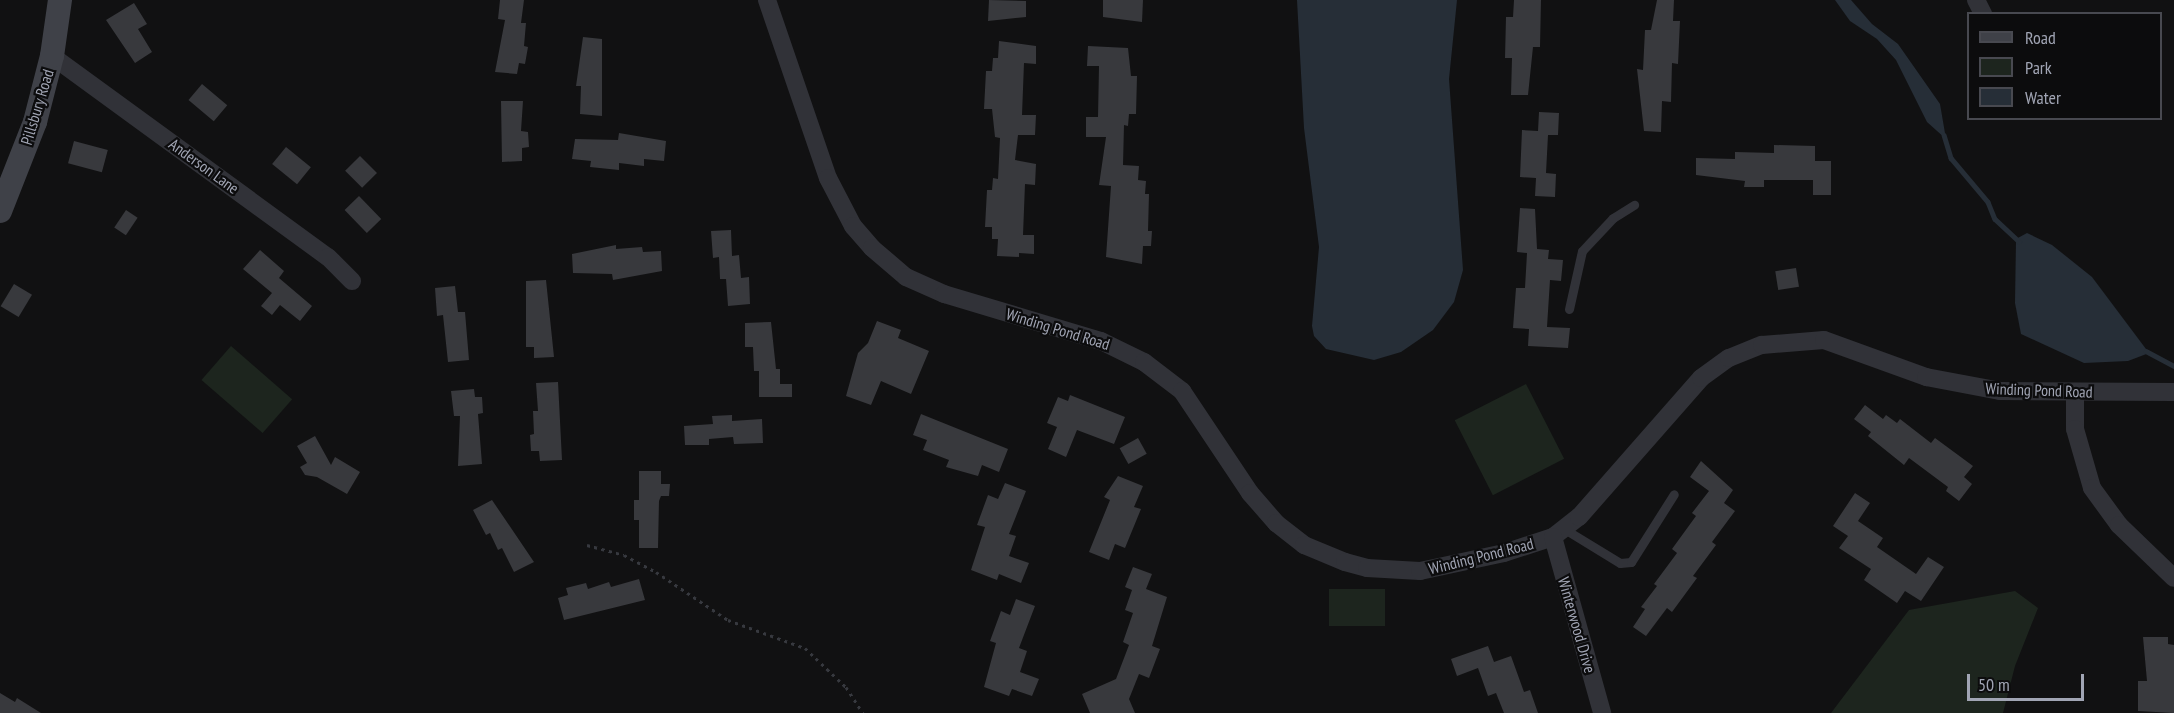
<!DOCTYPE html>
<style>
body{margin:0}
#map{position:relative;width:2174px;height:713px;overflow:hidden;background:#111112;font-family:"PT Sans Narrow",sans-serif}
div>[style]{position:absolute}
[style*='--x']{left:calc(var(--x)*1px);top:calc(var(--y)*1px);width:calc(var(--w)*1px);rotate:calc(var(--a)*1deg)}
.green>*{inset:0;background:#1d251e;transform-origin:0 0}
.water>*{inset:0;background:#262e37}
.stream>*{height:4.5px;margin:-2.25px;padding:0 2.25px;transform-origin:2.25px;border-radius:2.25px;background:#262e37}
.building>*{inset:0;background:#38393d;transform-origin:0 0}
.path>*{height:3px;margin-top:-1.5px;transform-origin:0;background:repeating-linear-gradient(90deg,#37393f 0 3px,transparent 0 7.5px)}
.lane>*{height:9px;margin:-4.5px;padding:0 4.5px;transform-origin:4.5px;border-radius:4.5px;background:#313238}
.street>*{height:18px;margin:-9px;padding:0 9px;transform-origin:9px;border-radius:9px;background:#313238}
.secondary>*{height:24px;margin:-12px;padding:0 12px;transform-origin:12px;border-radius:12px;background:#3f4148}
span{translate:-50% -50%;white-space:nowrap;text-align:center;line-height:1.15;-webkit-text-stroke:4.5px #0c0c0d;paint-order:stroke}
.street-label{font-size:16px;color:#a1a5b4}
.legend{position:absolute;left:1967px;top:12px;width:195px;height:108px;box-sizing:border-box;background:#0c0c0d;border:2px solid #484950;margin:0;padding:8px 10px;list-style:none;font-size:18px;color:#a1a5b4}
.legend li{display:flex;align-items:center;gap:12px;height:30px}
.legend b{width:30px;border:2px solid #484950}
.scale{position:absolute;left:1967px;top:674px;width:117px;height:27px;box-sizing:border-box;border:3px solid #a1a5b4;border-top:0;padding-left:8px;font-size:18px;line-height:21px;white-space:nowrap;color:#a1a5b4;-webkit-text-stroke:4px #0c0c0d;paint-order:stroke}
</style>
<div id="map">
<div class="green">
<div style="left:231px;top:346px;width:81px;height:45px;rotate:41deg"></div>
<div style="left:1526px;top:384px;width:84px;height:80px;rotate:63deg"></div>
<div style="left:1329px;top:589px;width:56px;height:37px"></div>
<div style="clip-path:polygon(2015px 591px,2038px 608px,2015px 666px,2003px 713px,1831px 713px,1909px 610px)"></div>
</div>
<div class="water">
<div style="clip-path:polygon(1297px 0,1457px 0,1449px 79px,1463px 270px,1454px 302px,1433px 330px,1401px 352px,1374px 360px,1326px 349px,1314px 336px,1312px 326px,1319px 247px,1304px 128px)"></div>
<div style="clip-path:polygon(1835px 0,1851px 0,1872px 24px,1898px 44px,1940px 104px,1946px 139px,1927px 122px,1896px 60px,1877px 39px,1850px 21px)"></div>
<div style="clip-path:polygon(2027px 233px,2052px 245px,2092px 277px,2149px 353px,2128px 361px,2084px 363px,2021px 334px,2015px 303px,2016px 239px)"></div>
</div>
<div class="stream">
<div style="--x:1944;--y:135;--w:24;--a:73"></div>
<div style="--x:1951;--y:158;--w:57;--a:49.9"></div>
<div style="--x:1988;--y:202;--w:18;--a:68"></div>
<div style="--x:1995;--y:219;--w:33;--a:43"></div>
<div style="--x:2146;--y:351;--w:32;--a:28"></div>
</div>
<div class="building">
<div style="clip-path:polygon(500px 0,524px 0,521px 23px,526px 23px,524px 46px,528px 47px,525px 64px,519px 63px,517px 74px,495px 72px,505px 20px,498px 19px)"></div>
<div style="clip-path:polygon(989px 0,1026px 1px,1026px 17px,988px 21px)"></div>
<div style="clip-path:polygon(1103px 0,1143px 0,1142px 22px,1103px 17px)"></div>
<div style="clip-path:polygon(1514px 0,1541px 0,1540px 47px,1533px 47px,1528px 95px,1511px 95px,1512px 58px,1505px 58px,1506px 17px,1513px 17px)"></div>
<div style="clip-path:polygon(1657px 0,1674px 0,1673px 21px,1680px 21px,1678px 64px,1672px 63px,1671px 102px,1662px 101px,1661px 132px,1644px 131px,1637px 69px,1643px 70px,1645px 30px,1651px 30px)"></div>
<div style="clip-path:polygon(134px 3px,147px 24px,138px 29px,152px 52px,135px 63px,106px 20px)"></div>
<div style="clip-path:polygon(583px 37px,602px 39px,602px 116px,580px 114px,581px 86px,576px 86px)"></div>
<div style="clip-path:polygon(999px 41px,1036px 46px,1036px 64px,1024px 63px,1022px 115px,1036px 115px,1035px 135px,1018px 135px,1015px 160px,1036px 164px,1035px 185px,1025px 184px,1023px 235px,1034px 235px,1034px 254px,1019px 253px,1019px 257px,997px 256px,998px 239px,992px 239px,992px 227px,985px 227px,987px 190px,992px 190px,993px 178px,998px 179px,1000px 138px,995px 137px,992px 109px,984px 109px,986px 71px,992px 71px,993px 58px,998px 58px)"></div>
<div style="clip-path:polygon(1088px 46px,1128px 48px,1131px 76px,1137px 76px,1136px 114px,1129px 114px,1128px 126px,1124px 125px,1123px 165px,1139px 166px,1138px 180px,1146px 181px,1145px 194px,1149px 194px,1148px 231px,1152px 231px,1151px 246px,1143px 246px,1142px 264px,1106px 257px,1111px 186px,1099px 185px,1106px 137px,1086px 137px,1086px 117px,1098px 117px,1099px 66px,1087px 66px)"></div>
<div style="left:202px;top:84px;width:33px;height:21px;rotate:40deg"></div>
<div style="clip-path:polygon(501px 101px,523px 101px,521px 131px,528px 132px,529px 147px,522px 148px,522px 161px,502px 162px)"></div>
<div style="clip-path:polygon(1539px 112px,1559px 113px,1558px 135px,1548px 135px,1546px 173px,1556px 174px,1555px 197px,1535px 196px,1536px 178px,1520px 177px,1522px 130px,1538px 131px)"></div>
<div style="clip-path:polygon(619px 133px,666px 141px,664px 161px,644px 159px,644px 166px,619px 163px,619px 170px,590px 167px,591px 161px,572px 159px,575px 139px,618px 140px)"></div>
<div style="left:74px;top:141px;width:35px;height:23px;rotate:15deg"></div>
<div style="clip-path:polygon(1774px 145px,1815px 146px,1815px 161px,1831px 161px,1831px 195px,1813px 195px,1813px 180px,1764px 180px,1764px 187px,1744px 187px,1745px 181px,1696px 175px,1696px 158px,1735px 159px,1735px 152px,1774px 153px)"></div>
<div style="left:286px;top:147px;width:32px;height:22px;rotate:39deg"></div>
<div style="left:360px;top:156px;width:24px;height:21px;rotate:45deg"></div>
<div style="left:359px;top:196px;width:32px;height:20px;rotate:46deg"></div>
<div style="clip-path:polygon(1520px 208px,1535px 209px,1537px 249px,1549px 250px,1548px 259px,1563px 260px,1561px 281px,1550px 280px,1547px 327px,1570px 328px,1568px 348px,1528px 346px,1529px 329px,1513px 328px,1516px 288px,1525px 288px,1527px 253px,1517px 252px)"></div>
<div style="left:126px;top:210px;width:14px;height:21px;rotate:34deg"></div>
<div style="clip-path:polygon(731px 230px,732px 256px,739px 255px,741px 278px,749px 277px,750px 304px,728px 306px,726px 279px,720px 279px,719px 257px,713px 258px,711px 231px)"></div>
<div style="clip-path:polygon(616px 245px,616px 249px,642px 247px,643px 252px,661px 251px,662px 271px,613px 280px,612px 274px,573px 273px,572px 254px)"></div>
<div style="clip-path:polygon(260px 250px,284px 271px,279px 278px,312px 306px,300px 321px,280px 305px,272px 315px,261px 306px,272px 293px,243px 269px)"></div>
<div style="left:1796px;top:268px;width:19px;height:21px;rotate:81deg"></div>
<div style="clip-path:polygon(546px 280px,554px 357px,534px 358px,534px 347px,526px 347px,526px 281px)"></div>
<div style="left:14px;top:284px;width:21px;height:26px;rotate:31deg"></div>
<div style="clip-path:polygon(455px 286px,458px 312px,465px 312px,469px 360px,448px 362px,443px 315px,437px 316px,435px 288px)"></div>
<div style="clip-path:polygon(877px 321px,901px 330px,898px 338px,929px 351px,911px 394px,881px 381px,871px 405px,846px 396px,858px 353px,868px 343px)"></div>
<div style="clip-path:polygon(771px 322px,776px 369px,780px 369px,780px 384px,792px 384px,792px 397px,759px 397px,759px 371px,754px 371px,753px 347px,745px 347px,745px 323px)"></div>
<div style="clip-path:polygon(558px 382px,562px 460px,540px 461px,539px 451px,531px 451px,530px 435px,534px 434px,533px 411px,538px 411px,536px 383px)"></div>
<div style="clip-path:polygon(474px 389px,475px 397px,482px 397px,483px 413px,478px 414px,482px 464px,458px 466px,460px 416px,454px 416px,451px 391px)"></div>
<div style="clip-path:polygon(1070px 395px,1125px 417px,1114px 444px,1077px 430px,1066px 457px,1048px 449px,1057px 427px,1047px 423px,1058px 397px,1068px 401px)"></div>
<div style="clip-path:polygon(1865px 405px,1883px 419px,1886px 415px,1897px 423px,1900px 419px,1931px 443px,1935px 438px,1973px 466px,1964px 477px,1972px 484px,1959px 501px,1946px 491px,1948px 487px,1909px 458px,1904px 465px,1868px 436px,1871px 432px,1854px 419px)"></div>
<div style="clip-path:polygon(921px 414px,1008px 449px,999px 472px,982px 465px,978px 476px,946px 467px,949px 460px,923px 450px,927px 440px,913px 435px)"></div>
<div style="clip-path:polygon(732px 415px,732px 421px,762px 419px,763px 443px,734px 444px,733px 437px,709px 439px,709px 445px,685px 445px,684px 426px,713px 424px,712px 416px)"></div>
<div style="clip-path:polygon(315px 436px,331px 465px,335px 457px,360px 472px,347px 494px,317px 477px,305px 475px,300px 467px,307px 463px,297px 446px)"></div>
<div style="left:1138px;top:438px;width:18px;height:21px;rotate:61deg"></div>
<div style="clip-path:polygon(1701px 461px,1733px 490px,1724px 503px,1735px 511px,1712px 542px,1716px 545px,1693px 576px,1697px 578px,1672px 612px,1667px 608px,1646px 636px,1633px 627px,1645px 609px,1641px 607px,1657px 586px,1654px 584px,1677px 553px,1672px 549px,1696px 516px,1692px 513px,1709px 491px,1690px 477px)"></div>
<div style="clip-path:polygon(639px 471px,661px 471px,661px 484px,670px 484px,669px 496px,661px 496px,659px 501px,658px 548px,639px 548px,639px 520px,634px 520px,634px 500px,639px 500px)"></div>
<div style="clip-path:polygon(1118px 476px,1143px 486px,1134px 507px,1141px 509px,1125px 548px,1115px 544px,1109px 560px,1089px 552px,1110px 500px,1104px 497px)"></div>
<div style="clip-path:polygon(1005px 483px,1026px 491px,1009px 534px,1016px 536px,1009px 556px,1029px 563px,1021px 583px,999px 574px,997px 580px,971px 570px,985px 527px,977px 525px,988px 495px,998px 499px)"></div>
<div style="clip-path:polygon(1855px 493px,1870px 503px,1858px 521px,1883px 538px,1877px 547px,1916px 574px,1928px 557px,1944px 567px,1921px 601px,1905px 591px,1897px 603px,1864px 580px,1871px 569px,1839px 548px,1848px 536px,1833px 526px)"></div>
<div style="clip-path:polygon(492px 500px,534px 562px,514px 572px,502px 548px,498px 550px,490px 533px,486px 535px,473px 510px)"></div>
<div style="clip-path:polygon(1133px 567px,1152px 574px,1146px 589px,1167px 597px,1152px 646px,1160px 649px,1149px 678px,1139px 674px,1129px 699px,1135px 713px,1090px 713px,1082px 694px,1116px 679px,1129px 645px,1123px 642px,1133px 613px,1125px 610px,1132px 590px,1125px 587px)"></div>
<div style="clip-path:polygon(639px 579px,645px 600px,564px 620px,558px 598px,568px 595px,566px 588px,586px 583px,588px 589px,609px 582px,611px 587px)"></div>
<div style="clip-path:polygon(1016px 599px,1035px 606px,1019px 648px,1027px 651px,1020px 672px,1039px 679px,1032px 696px,1012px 689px,1009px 696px,984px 687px,996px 643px,990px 641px,1001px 611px,1010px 615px)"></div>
<div style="clip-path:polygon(2143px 637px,2168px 637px,2168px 644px,2174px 645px,2174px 713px,2138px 711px,2138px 681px,2147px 681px)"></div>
<div style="clip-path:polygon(1488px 646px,1494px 662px,1511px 656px,1524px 692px,1530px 690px,1538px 713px,1504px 713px,1496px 693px,1488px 696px,1478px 668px,1457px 676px,1451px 659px)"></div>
<div style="clip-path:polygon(0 693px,15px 702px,17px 698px,41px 713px,0 713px)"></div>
</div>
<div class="path">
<div style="--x:587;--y:545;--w:38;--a:15"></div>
<div style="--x:624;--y:555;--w:36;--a:28"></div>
<div style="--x:656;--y:572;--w:87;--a:33.7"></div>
<div style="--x:728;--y:620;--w:82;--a:20"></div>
<div style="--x:805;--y:648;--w:57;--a:43.6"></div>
<div style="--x:846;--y:687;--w:31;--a:57"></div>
</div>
<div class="lane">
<div style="--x:1569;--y:309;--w:59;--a:-77.4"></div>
<div style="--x:1582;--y:251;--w:45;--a:-46.8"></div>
<div style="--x:1613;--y:218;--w:25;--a:-32"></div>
<div style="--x:1566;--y:530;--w:63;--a:31.4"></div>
<div style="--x:1620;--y:563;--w:11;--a:-5"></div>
<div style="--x:1631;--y:562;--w:80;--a:-57.7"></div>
</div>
<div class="street">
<div style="--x:767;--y:0;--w:188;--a:71.1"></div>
<div style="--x:828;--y:178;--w:54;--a:62.5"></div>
<div style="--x:853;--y:226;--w:29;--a:49"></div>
<div style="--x:872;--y:248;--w:45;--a:40.5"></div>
<div style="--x:906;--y:277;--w:42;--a:24.1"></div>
<div style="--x:944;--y:294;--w:164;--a:16.7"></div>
<div style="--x:1101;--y:341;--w:48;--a:26"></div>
<div style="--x:1144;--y:362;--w:48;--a:37.3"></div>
<div style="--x:1182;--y:391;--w:123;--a:56.3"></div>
<div style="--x:1250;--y:493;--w:40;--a:49"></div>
<div style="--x:1276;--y:523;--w:36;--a:38"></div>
<div style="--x:1304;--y:545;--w:44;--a:22.5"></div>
<div style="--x:1345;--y:562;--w:23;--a:15"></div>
<div style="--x:1367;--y:568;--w:53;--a:3.2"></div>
<div style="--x:1420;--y:571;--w:86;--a:-12.1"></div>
<div style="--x:1504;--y:553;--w:52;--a:-18.1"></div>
<div style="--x:1553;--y:537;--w:33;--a:-38"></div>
<div style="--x:1579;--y:517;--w:185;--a:-48.7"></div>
<div style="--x:1701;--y:378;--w:34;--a:-36"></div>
<div style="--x:1729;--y:358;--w:35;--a:-22"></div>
<div style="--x:1762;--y:345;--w:62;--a:-4.6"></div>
<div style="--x:1824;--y:340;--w:109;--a:19.9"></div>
<div style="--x:1926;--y:377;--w:75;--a:10.7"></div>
<div style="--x:2000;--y:391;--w:174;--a:0.3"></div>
<div style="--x:1976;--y:0;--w:16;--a:63"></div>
<div style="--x:52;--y:56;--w:341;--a:36.1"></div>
<div style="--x:328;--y:257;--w:34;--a:45"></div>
<div style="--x:2075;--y:392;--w:37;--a:90"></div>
<div style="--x:2075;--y:429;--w:61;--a:73.9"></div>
<div style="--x:2092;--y:488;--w:46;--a:53.9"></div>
<div style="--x:2119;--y:525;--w:76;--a:43.9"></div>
<div style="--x:1553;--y:537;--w:183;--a:74.4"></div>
</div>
<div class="secondary">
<div style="--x:0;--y:211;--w:96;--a:-68.5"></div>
<div style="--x:35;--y:122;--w:68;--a:-75.6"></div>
<div style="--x:52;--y:56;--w:57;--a:-81.9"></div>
</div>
<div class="street-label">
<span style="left:37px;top:107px;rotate:-73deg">Pillsbury Road</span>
<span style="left:204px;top:166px;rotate:36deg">Anderson Lane</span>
<span style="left:1058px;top:329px;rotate:17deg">Winding Pond Road</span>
<span style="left:2039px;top:390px;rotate:2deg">Winding Pond Road</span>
<span style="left:1481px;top:556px;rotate:-14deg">Winding Pond Road</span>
<span style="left:1577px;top:625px;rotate:74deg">Winterwood Drive</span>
</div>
<ul class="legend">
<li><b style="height:8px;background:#3f4148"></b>Road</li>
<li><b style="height:16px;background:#1d251e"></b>Park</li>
<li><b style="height:16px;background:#262e37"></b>Water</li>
</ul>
<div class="scale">50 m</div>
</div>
